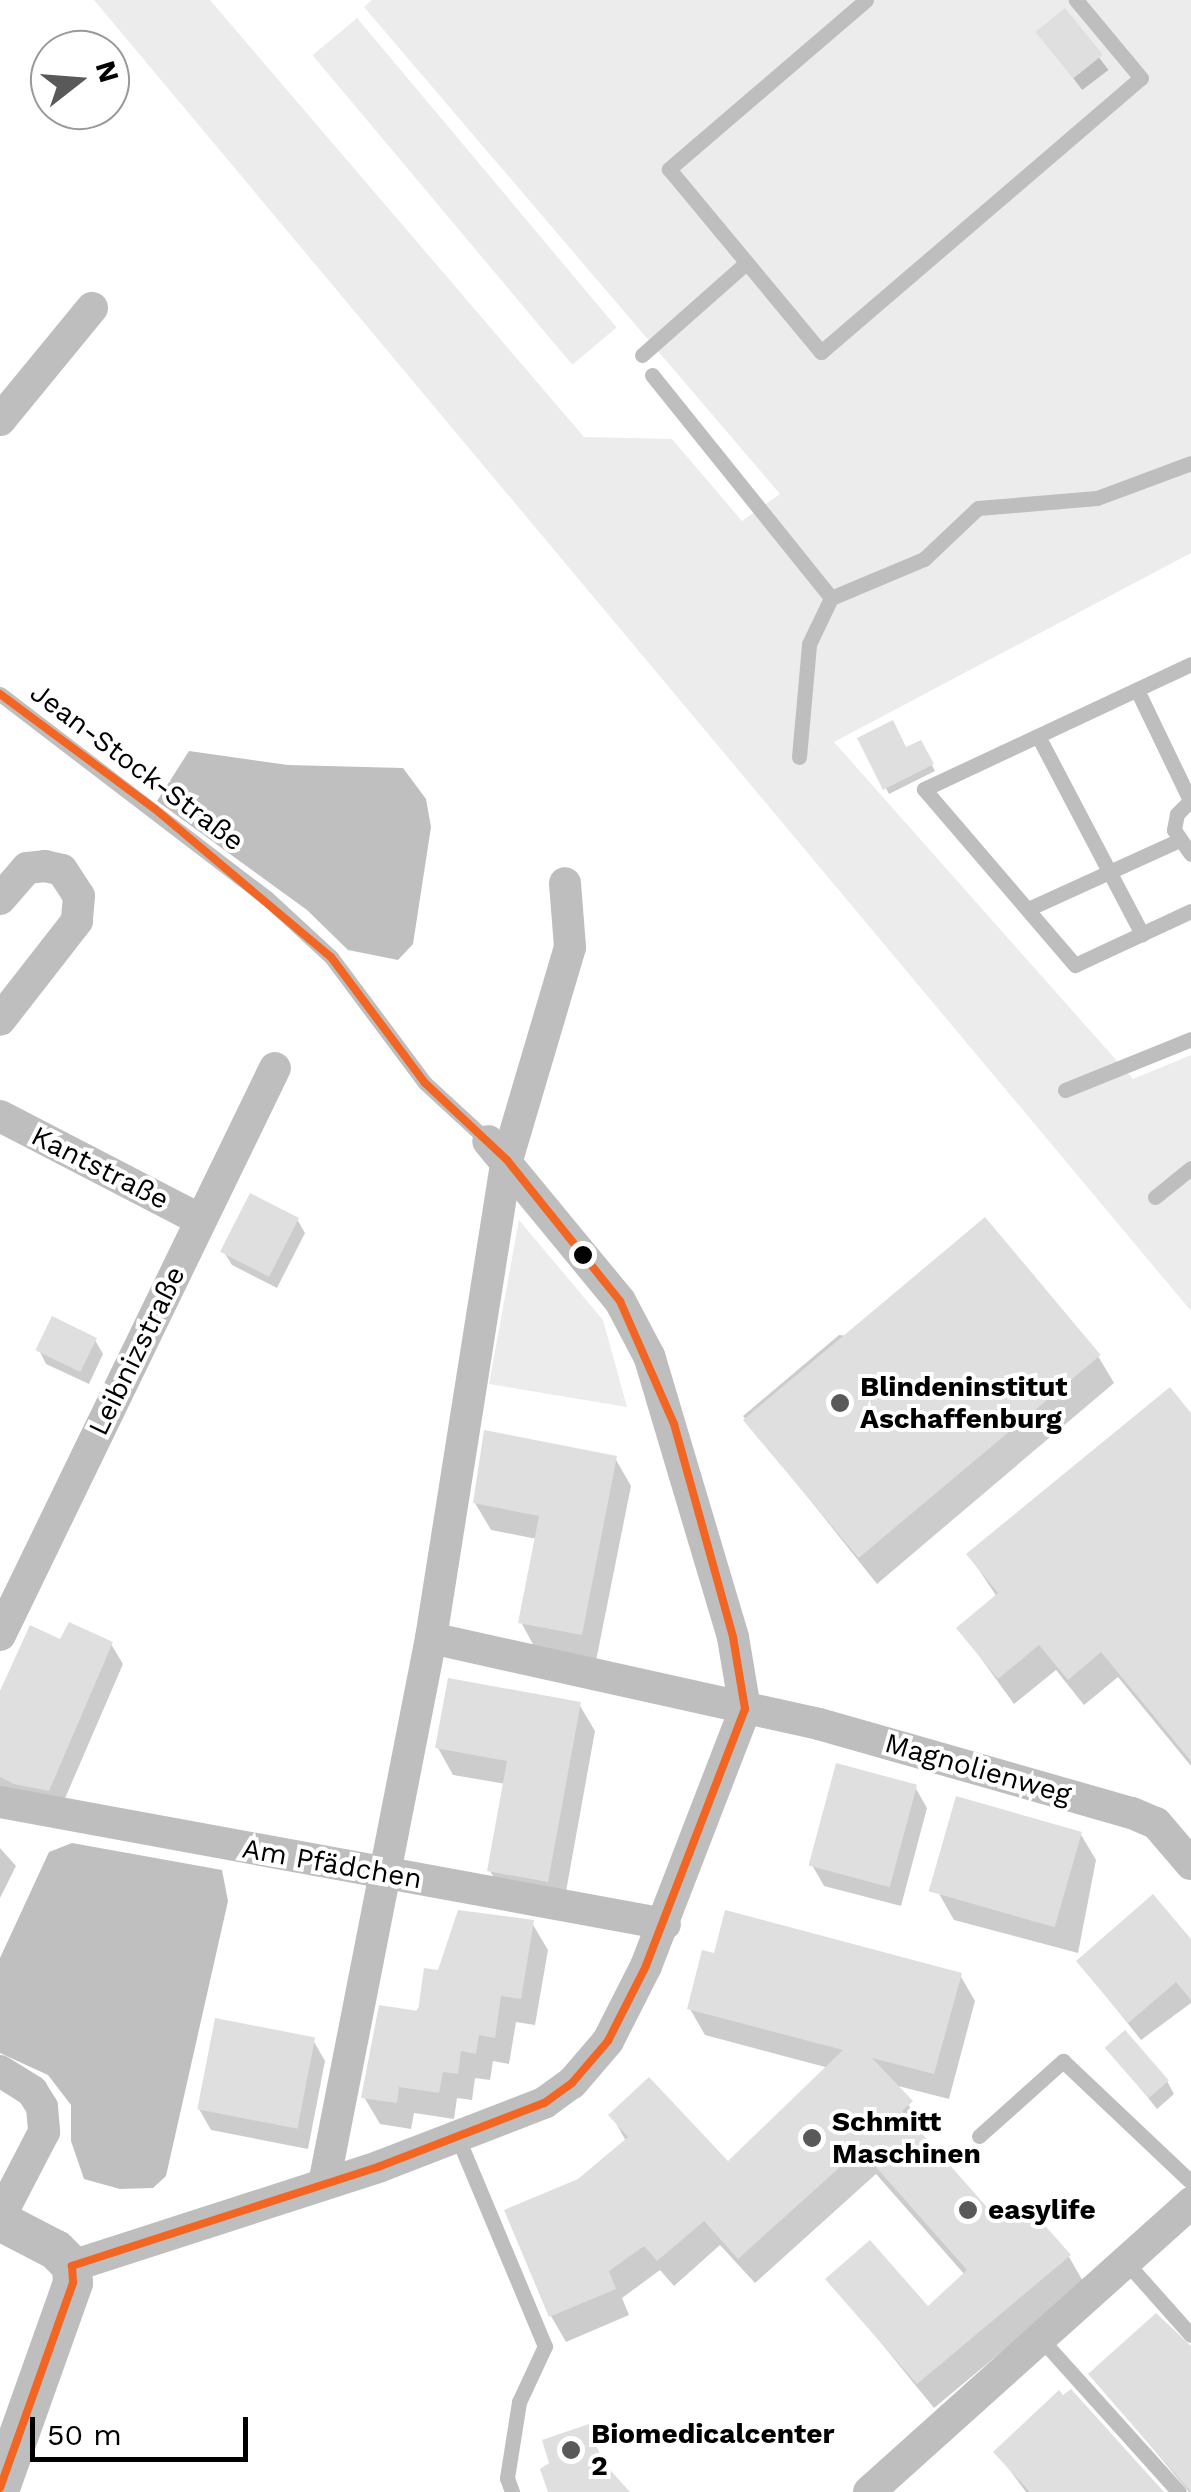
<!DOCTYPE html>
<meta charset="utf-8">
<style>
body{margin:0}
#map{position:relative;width:1191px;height:2492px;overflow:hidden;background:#fff;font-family:"Work Sans",sans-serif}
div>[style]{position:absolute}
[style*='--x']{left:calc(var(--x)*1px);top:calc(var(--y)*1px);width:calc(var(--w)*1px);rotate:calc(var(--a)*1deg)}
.green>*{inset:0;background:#ececec;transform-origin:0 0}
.water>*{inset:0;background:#bfbfbf}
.shadow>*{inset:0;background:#0003;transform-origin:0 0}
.building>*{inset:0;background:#dfdfdf;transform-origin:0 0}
.service>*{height:15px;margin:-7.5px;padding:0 7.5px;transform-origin:7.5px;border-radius:7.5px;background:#bebebe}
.minor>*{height:32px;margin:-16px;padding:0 16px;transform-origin:16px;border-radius:16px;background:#bebebe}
.tertiary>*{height:40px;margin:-20px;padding:0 20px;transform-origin:20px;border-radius:20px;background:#bebebe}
.bus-1>*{height:8px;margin:-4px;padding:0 4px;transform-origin:4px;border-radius:4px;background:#f26522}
.dots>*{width:28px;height:28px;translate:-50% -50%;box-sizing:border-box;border:5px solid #fff;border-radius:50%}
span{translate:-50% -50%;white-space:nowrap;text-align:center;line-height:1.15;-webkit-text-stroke:8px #fff;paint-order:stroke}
.street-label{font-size:28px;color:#000}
.poi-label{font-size:28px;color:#000;font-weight:700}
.left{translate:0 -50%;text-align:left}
.north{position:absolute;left:30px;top:30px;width:100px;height:100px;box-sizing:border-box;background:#fff;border:2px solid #999;border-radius:50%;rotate:73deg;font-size:28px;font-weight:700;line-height:40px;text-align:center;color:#000}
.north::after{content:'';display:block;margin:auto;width:35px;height:45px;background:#595959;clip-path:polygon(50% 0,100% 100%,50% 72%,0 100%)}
.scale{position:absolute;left:30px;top:2417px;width:218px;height:45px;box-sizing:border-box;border:5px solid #000;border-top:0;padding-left:12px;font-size:30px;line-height:35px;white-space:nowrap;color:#000;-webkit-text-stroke:8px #fff;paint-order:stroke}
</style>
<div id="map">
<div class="green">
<div style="clip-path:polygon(94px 0,210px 0,584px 437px,672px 439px,742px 521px,780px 494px,364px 7px,372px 0,1191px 0,1191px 553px,834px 742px,1133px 1079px,1191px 1055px,1191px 1311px)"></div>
<div style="left:357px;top:18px;width:404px;height:58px;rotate:50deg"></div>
<div style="clip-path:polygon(519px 1220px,603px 1320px,627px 1407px,489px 1384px)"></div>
</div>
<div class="water">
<div style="clip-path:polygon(189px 751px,288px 765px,403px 768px,426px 799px,431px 827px,413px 944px,398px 960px,348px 950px,307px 910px,157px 801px)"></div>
<div style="clip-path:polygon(72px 1843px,222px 1870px,228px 1901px,166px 2176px,153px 2188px,120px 2189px,84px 2179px,71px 2141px,71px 2105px,48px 2075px,0 2053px,0 1958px,49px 1852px)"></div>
</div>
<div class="shadow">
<div style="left:1064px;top:11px;width:74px;height:33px;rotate:53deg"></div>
<div style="clip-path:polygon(861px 739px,905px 750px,920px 743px,935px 771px,889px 794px)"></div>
<div style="clip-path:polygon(297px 1219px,305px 1233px,277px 1288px,232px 1265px,224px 1252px)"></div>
<div style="clip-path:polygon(839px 1335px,1098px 1356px,1114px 1383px,877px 1584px,743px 1416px)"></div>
<div style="clip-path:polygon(95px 1340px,103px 1354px,89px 1384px,46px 1364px,39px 1350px)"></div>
<div style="clip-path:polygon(1191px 1417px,1191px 1766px,1118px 1677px,1084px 1705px,1056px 1670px,1014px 1704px,959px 1628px,997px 1597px,969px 1555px)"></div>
<div style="clip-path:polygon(615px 1458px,631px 1486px,596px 1661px,536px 1650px,521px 1622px,537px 1539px,491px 1530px,475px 1503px)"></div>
<div style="clip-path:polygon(62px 1643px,111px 1644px,123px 1664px,60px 1810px,0 1790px,0 1708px)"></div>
<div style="clip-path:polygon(579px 1704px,595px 1731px,563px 1908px,506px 1898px,490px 1871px,506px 1784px,453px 1775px,438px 1748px)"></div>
<div style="clip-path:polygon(915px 1787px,927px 1808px,901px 1906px,824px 1886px,812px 1865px)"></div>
<div style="clip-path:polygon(1080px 1833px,1096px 1860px,1078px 1953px,954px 1920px,938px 1892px)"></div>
<div style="clip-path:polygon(0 1848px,16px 1866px,0 1898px)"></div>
<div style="clip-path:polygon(532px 1923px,548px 1950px,535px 2025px,516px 2022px,509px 2064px,493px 2061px,490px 2080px,475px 2078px,472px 2100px,457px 2098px,454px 2119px,414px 2113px,411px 2129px,380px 2124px,364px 2097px,440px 1973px)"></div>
<div style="clip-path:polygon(1191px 1943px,1191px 2003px,1141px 2040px,1079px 1962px)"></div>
<div style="clip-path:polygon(960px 1975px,975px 2001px,949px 2099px,894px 2085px,926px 2129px,919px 2134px,993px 2217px,1069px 2257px,1084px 2283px,934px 2408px,829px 2279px,928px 2310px,965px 2275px,876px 2174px,755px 2283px,720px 2245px,674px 2286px,660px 2270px,622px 2298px,629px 2315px,566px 2342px,551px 2316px,580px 2181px,626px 2141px,612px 2116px,728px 2165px,829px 2068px,705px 2035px,690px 2009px)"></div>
<div style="clip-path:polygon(313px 2040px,325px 2061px,308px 2149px,211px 2130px,199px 2109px)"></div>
<div style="clip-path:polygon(1108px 2048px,1167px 2081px,1174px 2094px,1157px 2109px)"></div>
<div style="clip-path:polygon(1191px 2355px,1191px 2492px,1189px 2492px,1091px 2374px)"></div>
<div style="clip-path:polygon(588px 2427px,607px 2471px,626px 2492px,551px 2492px)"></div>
<div style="clip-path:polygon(997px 2453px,1160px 2492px,1026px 2492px)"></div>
</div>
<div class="building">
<div style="left:1065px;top:8px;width:60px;height:38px;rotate:51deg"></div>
<div style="clip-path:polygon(893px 720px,906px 747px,921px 740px,934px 764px,883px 790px,857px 738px)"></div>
<div style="left:250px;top:1193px;width:55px;height:66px;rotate:27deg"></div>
<div style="left:985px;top:1217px;width:180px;height:316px;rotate:50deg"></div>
<div style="left:52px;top:1316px;width:50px;height:38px;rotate:26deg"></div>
<div style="clip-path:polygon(1170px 1387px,1191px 1413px,1191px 1761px,1101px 1652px,1068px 1680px,1039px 1645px,998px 1679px,956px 1628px,998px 1593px,966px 1554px)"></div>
<div style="clip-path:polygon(484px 1430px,617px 1456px,582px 1635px,518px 1623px,539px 1516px,473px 1503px)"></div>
<div style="clip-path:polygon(69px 1622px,113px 1642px,49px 1791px,14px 1784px,0 1777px,0 1691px,30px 1625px,60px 1639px)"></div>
<div style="clip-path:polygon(448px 1678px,581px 1702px,548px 1882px,487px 1871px,507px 1761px,435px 1748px)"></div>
<div style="left:836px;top:1763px;width:84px;height:106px;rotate:15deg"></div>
<div style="left:956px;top:1796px;width:131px;height:99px;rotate:16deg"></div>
<div style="clip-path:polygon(1153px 1894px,1191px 1939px,1191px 2000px,1176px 1982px,1128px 2023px,1076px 1961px)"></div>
<div style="clip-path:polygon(458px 1910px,534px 1920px,521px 1999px,501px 1996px,495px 2038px,479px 2035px,476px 2054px,461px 2051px,458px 2074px,443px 2072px,439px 2093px,399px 2087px,397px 2103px,361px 2098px,379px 2005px,418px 2011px,424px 1968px,438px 1970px)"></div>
<div style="clip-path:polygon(725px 1910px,962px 1973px,934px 2074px,872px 2058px,913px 2101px,902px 2111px,993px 2214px,1000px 2208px,1010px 2218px,1026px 2204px,1071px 2255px,917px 2384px,825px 2279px,870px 2240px,928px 2306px,967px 2270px,860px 2149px,738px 2259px,704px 2221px,657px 2261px,644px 2246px,609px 2271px,616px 2289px,549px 2317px,504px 2210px,578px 2179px,628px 2137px,608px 2115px,649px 2077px,728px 2161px,843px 2050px,687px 2009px,702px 1950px,714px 1953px)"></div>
<div style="left:215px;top:2018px;width:102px;height:93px;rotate:11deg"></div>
<div style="left:1125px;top:2030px;width:67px;height:27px;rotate:49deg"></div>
<div style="clip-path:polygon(1156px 2313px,1191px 2346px,1191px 2492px,1088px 2374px)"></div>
<div style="clip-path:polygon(1071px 2389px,1164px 2492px,1030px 2492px,993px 2452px,1059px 2390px,1063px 2395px)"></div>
<div style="clip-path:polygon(589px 2424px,601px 2460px,630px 2492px,548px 2492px,540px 2469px,549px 2463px,542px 2440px)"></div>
</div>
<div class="service">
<div style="--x:866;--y:0;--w:260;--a:139.4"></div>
<div style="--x:669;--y:169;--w:238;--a:50.3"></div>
<div style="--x:821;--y:352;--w:421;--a:-40.6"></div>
<div style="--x:1141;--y:78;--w:102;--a:-129.8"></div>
<div style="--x:642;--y:355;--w:139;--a:-41.5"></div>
<div style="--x:652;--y:375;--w:286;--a:51.2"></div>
<div style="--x:1191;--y:664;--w:295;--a:154.9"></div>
<div style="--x:924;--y:789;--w:232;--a:49.4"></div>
<div style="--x:1075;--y:965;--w:128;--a:-25"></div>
<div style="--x:1137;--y:690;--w:122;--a:64.3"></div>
<div style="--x:0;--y:694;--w:336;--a:37.4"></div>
<div style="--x:267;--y:898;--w:87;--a:42.7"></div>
<div style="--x:331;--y:957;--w:157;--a:53.3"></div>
<div style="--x:425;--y:1083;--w:86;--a:42.6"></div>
<div style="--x:1038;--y:736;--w:224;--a:62.3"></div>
<div style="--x:799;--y:757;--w:113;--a:-84.9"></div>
<div style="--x:809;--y:644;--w:51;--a:-64.4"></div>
<div style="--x:831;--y:598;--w:101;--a:-22.8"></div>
<div style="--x:924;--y:559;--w:74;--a:-43.4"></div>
<div style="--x:978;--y:508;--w:119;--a:-4.8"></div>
<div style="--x:1097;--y:498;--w:100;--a:-20.4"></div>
<div style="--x:1191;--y:800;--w:20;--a:135"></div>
<div style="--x:1177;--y:814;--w:16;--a:101"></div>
<div style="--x:1174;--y:830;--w:29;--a:55"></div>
<div style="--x:1028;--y:909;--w:164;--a:-24.5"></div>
<div style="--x:1065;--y:1090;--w:136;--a:-22"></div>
<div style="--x:1155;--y:1197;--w:46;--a:-38.9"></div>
<div style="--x:457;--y:2136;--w:228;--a:67.3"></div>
<div style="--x:545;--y:2346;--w:62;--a:114.9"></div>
<div style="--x:519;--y:2402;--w:77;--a:99"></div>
<div style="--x:507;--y:2478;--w:15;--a:70"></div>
<div style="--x:979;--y:2136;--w:113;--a:-41.8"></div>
<div style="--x:1063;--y:2061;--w:176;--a:43.4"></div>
<div style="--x:1125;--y:2261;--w:99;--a:48.3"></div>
<div style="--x:1041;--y:2339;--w:206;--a:48"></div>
</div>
<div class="minor">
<div style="--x:0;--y:420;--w:145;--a:-50.6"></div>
<div style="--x:0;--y:899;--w:41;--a:-48.9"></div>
<div style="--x:27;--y:868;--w:18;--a:-6"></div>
<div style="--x:45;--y:866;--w:17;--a:13"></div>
<div style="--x:62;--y:870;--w:31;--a:57"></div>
<div style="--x:79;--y:896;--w:25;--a:95"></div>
<div style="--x:77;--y:921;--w:125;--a:127.9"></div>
<div style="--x:0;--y:1116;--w:226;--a:27.4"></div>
<div style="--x:0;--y:1635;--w:630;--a:-64.13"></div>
<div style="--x:431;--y:1638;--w:397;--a:12.5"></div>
<div style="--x:819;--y:1724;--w:325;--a:15.9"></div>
<div style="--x:1132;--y:1813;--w:26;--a:23"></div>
<div style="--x:1156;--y:1823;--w:54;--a:49.5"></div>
<div style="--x:0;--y:1802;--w:676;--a:10.4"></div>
<div style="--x:0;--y:2071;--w:38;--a:32"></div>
<div style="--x:32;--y:2091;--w:19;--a:58"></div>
<div style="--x:42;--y:2107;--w:25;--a:85"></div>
<div style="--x:44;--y:2132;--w:96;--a:117.4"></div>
<div style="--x:324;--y:2184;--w:556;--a:-78.91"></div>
<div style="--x:431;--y:1638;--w:484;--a:-81"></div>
<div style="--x:507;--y:1160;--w:222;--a:-73.5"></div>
<div style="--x:570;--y:947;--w:64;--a:-94.5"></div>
<div style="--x:72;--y:2266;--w:322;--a:-17.9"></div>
<div style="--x:378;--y:2167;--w:178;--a:-21.1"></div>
<div style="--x:544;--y:2103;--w:34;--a:-36"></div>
<div style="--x:572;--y:2083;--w:55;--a:-49.4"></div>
<div style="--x:608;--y:2041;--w:84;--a:-63.1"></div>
<div style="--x:646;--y:1966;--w:275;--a:-68.9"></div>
<div style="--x:745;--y:1709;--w:73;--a:-99.5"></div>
<div style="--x:733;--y:1637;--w:293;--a:-106.6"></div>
<div style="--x:649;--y:1356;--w:62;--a:-117.8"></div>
<div style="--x:620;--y:1301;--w:207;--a:-129.5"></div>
<div style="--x:869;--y:2492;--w:433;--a:-41.9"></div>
</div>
<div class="tertiary">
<div style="--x:0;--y:2221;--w:63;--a:27.4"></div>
<div style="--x:56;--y:2250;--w:23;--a:45"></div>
<div style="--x:72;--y:2266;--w:17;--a:87"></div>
<div style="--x:73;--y:2283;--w:218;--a:109.6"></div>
</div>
<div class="bus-1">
<div style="--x:0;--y:694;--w:193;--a:36.6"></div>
<div style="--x:155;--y:809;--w:230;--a:40.1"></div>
<div style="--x:331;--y:957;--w:157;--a:53.3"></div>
<div style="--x:425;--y:1083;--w:112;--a:43.2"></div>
<div style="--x:507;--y:1160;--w:181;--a:51.3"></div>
<div style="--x:620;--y:1301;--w:134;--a:66.3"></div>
<div style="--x:674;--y:1424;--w:221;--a:74.5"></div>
<div style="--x:733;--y:1637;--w:73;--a:80.5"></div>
<div style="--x:745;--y:1709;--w:275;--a:111.1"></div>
<div style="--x:646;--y:1966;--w:84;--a:116.9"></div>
<div style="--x:608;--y:2041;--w:55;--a:130.6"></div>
<div style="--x:572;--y:2083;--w:34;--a:144"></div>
<div style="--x:544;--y:2103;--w:178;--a:158.9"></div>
<div style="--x:378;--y:2167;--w:322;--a:162.1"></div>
<div style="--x:0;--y:2488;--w:218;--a:-70.4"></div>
<div style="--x:73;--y:2283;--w:17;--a:-93"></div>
</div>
<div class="dots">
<div style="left:583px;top:1255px;background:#000"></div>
<div style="left:840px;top:1403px;background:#595959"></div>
<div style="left:812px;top:2138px;background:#595959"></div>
<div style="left:968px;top:2210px;background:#595959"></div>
<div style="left:571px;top:2450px;background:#595959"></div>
</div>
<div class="street-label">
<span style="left:137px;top:767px;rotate:37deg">Jean-Stock-Straße</span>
<span style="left:100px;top:1168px;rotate:27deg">Kantstraße</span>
<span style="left:137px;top:1351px;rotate:-64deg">Leibnizstraße</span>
<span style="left:978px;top:1769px;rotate:16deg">Magnolienweg</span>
<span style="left:332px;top:1864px;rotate:10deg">Am Pfädchen</span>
</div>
<div class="poi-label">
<span class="left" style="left:860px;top:1403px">Blindeninstitut<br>Aschaffenburg</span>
<span class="left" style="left:832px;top:2138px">Schmitt<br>Maschinen</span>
<span class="left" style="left:988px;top:2210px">easylife</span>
<span class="left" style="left:591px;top:2450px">Biomedicalcenter<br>2</span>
</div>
<div class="north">N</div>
<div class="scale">50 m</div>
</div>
